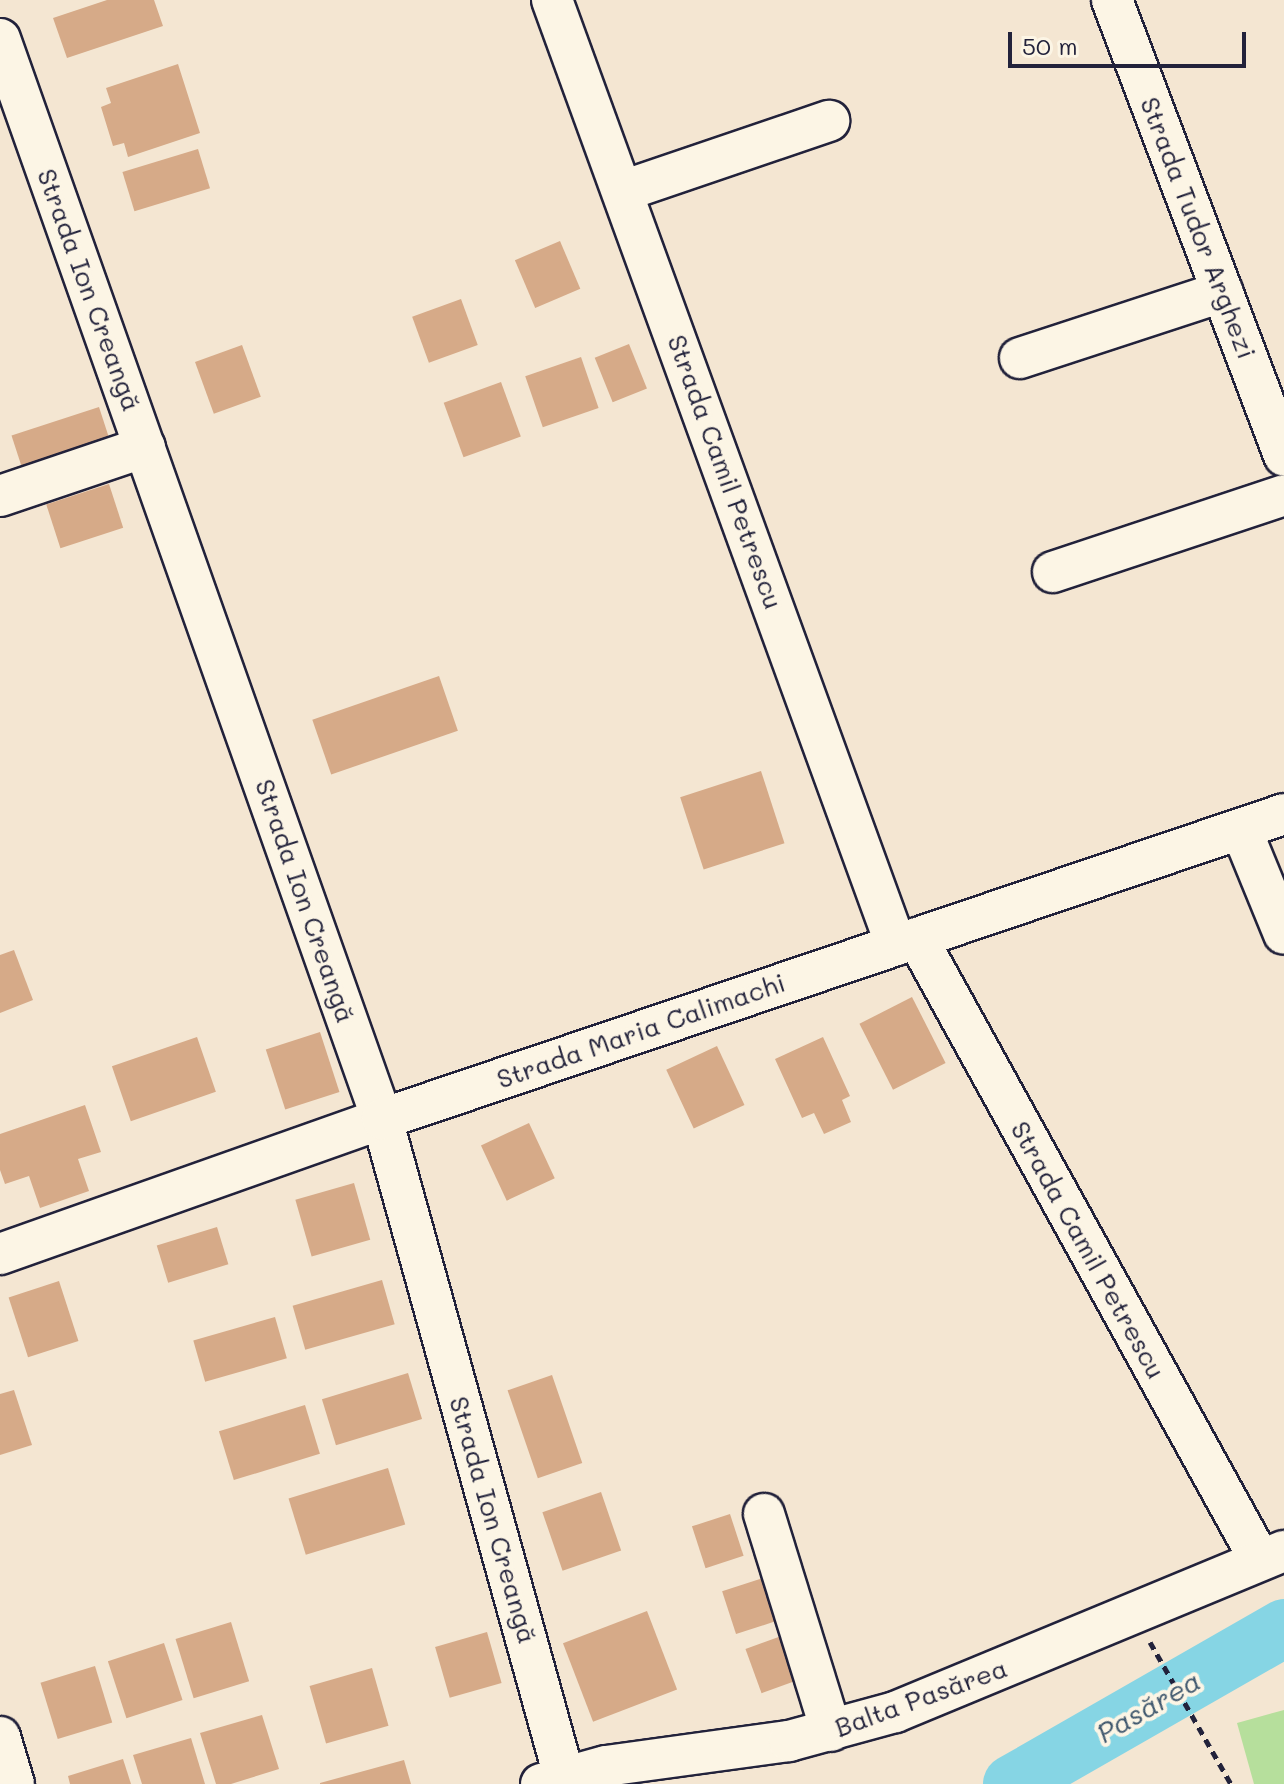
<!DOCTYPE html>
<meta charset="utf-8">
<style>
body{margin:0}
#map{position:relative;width:1284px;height:1784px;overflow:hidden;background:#f4e6d2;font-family:Mali,sans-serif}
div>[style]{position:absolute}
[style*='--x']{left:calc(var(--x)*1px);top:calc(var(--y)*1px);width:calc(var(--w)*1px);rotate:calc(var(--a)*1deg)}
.green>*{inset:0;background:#b6df9c}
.river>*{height:58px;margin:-29px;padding:0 29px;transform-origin:29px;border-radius:29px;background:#86d5e4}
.building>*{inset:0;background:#d6aa88;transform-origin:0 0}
.path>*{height:5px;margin-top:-2.5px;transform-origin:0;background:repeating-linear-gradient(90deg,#22223b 0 8px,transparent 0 14px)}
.roads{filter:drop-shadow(2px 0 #22223b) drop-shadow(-2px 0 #22223b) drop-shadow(0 2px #22223b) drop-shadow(0 -2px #22223b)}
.minor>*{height:40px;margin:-20px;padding:0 20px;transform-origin:20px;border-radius:20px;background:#fcf5e5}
span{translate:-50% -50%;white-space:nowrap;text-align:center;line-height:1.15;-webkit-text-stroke:8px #fcf5e5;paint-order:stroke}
.street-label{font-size:26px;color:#22223b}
.water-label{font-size:28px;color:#40586e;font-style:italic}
.scale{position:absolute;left:1008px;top:32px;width:238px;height:36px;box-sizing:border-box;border:4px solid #22223b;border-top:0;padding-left:10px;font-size:24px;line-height:28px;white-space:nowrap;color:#22223b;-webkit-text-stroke:6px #fcf5e5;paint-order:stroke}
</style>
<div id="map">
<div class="green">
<div style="clip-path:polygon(1284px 1710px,1284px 1784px,1254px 1784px,1237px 1723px)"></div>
</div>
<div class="river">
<div style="--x:1012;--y:1784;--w:314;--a:-29.8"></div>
</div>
<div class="building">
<div style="clip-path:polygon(107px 0,154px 0,163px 26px,67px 58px,53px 18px)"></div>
<div style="clip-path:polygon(178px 64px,200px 133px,128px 157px,124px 143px,113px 146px,101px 107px,111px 103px,106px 88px)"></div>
<div style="left:198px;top:149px;width:41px;height:79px;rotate:73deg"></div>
<div style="left:560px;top:241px;width:52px;height:49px;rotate:67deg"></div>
<div style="left:461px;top:299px;width:49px;height:52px;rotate:70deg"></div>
<div style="left:629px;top:344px;width:48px;height:37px;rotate:68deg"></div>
<div style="left:242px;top:345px;width:55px;height:50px;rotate:70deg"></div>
<div style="left:581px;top:357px;width:54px;height:59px;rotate:71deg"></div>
<div style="left:501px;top:382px;width:58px;height:61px;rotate:70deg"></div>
<div style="left:99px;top:407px;width:45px;height:92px;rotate:72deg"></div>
<div style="left:109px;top:484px;width:46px;height:66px;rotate:72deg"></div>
<div style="left:439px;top:676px;width:58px;height:134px;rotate:71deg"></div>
<div style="left:761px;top:771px;width:76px;height:85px;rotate:72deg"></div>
<div style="clip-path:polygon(14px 950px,33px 1000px,0 1013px,0 955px)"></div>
<div style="left:912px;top:997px;width:74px;height:59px;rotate:63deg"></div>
<div style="left:320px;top:1032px;width:63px;height:57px;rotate:72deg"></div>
<div style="left:197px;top:1037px;width:58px;height:90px;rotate:71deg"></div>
<div style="clip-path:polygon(823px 1037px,850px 1096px,842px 1100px,851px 1122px,824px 1134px,814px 1113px,802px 1118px,775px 1059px)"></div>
<div style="left:717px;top:1046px;width:65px;height:56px;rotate:65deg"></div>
<div style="clip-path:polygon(85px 1105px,101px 1152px,78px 1159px,89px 1191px,40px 1208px,29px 1176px,5px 1184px,0 1170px,0 1134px)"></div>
<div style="left:529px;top:1123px;width:61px;height:53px;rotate:65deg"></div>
<div style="left:354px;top:1183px;width:59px;height:61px;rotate:74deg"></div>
<div style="left:217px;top:1227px;width:39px;height:63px;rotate:73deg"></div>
<div style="left:382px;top:1280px;width:46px;height:93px;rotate:74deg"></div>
<div style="left:59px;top:1281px;width:63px;height:53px;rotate:72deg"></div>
<div style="left:275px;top:1317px;width:43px;height:85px;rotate:74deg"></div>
<div style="left:408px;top:1373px;width:48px;height:90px;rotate:73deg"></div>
<div style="left:552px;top:1375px;width:93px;height:47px;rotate:71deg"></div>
<div style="clip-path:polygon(14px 1390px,32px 1445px,0 1455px,0 1394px)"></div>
<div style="left:305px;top:1405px;width:51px;height:90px;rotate:73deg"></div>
<div style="left:388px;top:1468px;width:59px;height:104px;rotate:73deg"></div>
<div style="left:601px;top:1492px;width:62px;height:62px;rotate:71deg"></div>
<div style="left:730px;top:1514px;width:44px;height:40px;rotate:72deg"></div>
<div style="left:763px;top:1578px;width:45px;height:43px;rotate:72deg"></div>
<div style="left:647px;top:1611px;width:84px;height:90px;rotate:69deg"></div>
<div style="left:231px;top:1622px;width:62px;height:58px;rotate:73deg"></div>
<div style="left:487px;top:1632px;width:53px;height:54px;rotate:74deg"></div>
<div style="left:784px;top:1635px;width:47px;height:41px;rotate:70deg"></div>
<div style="left:164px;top:1643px;width:60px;height:59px;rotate:72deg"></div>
<div style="left:95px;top:1666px;width:59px;height:57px;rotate:73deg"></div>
<div style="left:372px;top:1668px;width:60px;height:65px;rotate:74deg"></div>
<div style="clip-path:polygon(262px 1715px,279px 1769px,231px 1784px,216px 1784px,200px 1733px)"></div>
<div style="clip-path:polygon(191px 1738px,205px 1784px,142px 1784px,133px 1755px)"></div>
<div style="clip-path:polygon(123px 1759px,131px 1784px,70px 1784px,68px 1776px)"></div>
<div style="clip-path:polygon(404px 1760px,411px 1784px,320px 1784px,320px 1783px)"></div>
</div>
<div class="path">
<div style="--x:1150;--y:1642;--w:163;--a:60.3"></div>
</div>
<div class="roads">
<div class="minor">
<div style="--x:552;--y:0;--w:1006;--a:70"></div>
<div style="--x:1112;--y:0;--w:487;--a:69.3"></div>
<div style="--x:0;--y:39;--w:1146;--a:70.52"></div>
<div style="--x:382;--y:1119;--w:682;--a:74.52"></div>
<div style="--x:623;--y:191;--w:218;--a:-18.8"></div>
<div style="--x:1020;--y:358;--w:213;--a:-18.1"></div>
<div style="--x:0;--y:496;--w:153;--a:-18.7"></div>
<div style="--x:1053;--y:572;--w:243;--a:-18.4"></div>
<div style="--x:1241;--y:829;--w:113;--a:67.7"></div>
<div style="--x:917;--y:938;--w:710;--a:61.13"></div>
<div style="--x:0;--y:1254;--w:405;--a:-19.5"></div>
<div style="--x:382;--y:1119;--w:952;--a:-18.68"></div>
<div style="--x:764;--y:1514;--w:227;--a:72.8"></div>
<div style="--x:0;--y:1737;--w:49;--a:73.4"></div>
<div style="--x:541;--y:1784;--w:67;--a:-15.5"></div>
<div style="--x:606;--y:1766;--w:185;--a:-7.8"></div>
<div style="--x:789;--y:1741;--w:110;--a:-15.3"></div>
<div style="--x:895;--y:1712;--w:421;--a:-22.5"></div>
</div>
</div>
<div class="street-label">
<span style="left:1198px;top:228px;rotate:69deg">Strada Tudor Arghezi</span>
<span style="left:89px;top:290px;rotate:70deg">Strada Ion Creangă</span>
<span style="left:725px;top:472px;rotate:70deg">Strada Camil Petrescu</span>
<span style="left:305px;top:901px;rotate:71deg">Strada Ion Creangă</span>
<span style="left:641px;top:1031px;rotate:-19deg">Strada Maria Calimachi</span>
<span style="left:1088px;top:1250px;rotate:61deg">Strada Camil Petrescu</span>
<span style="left:493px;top:1520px;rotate:74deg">Strada Ion Creangă</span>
<span style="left:921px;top:1698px;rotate:-20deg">Balta Pasărea</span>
</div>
<div class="water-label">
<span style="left:1148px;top:1706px;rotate:-30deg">Pasărea</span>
</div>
<div class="scale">50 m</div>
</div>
